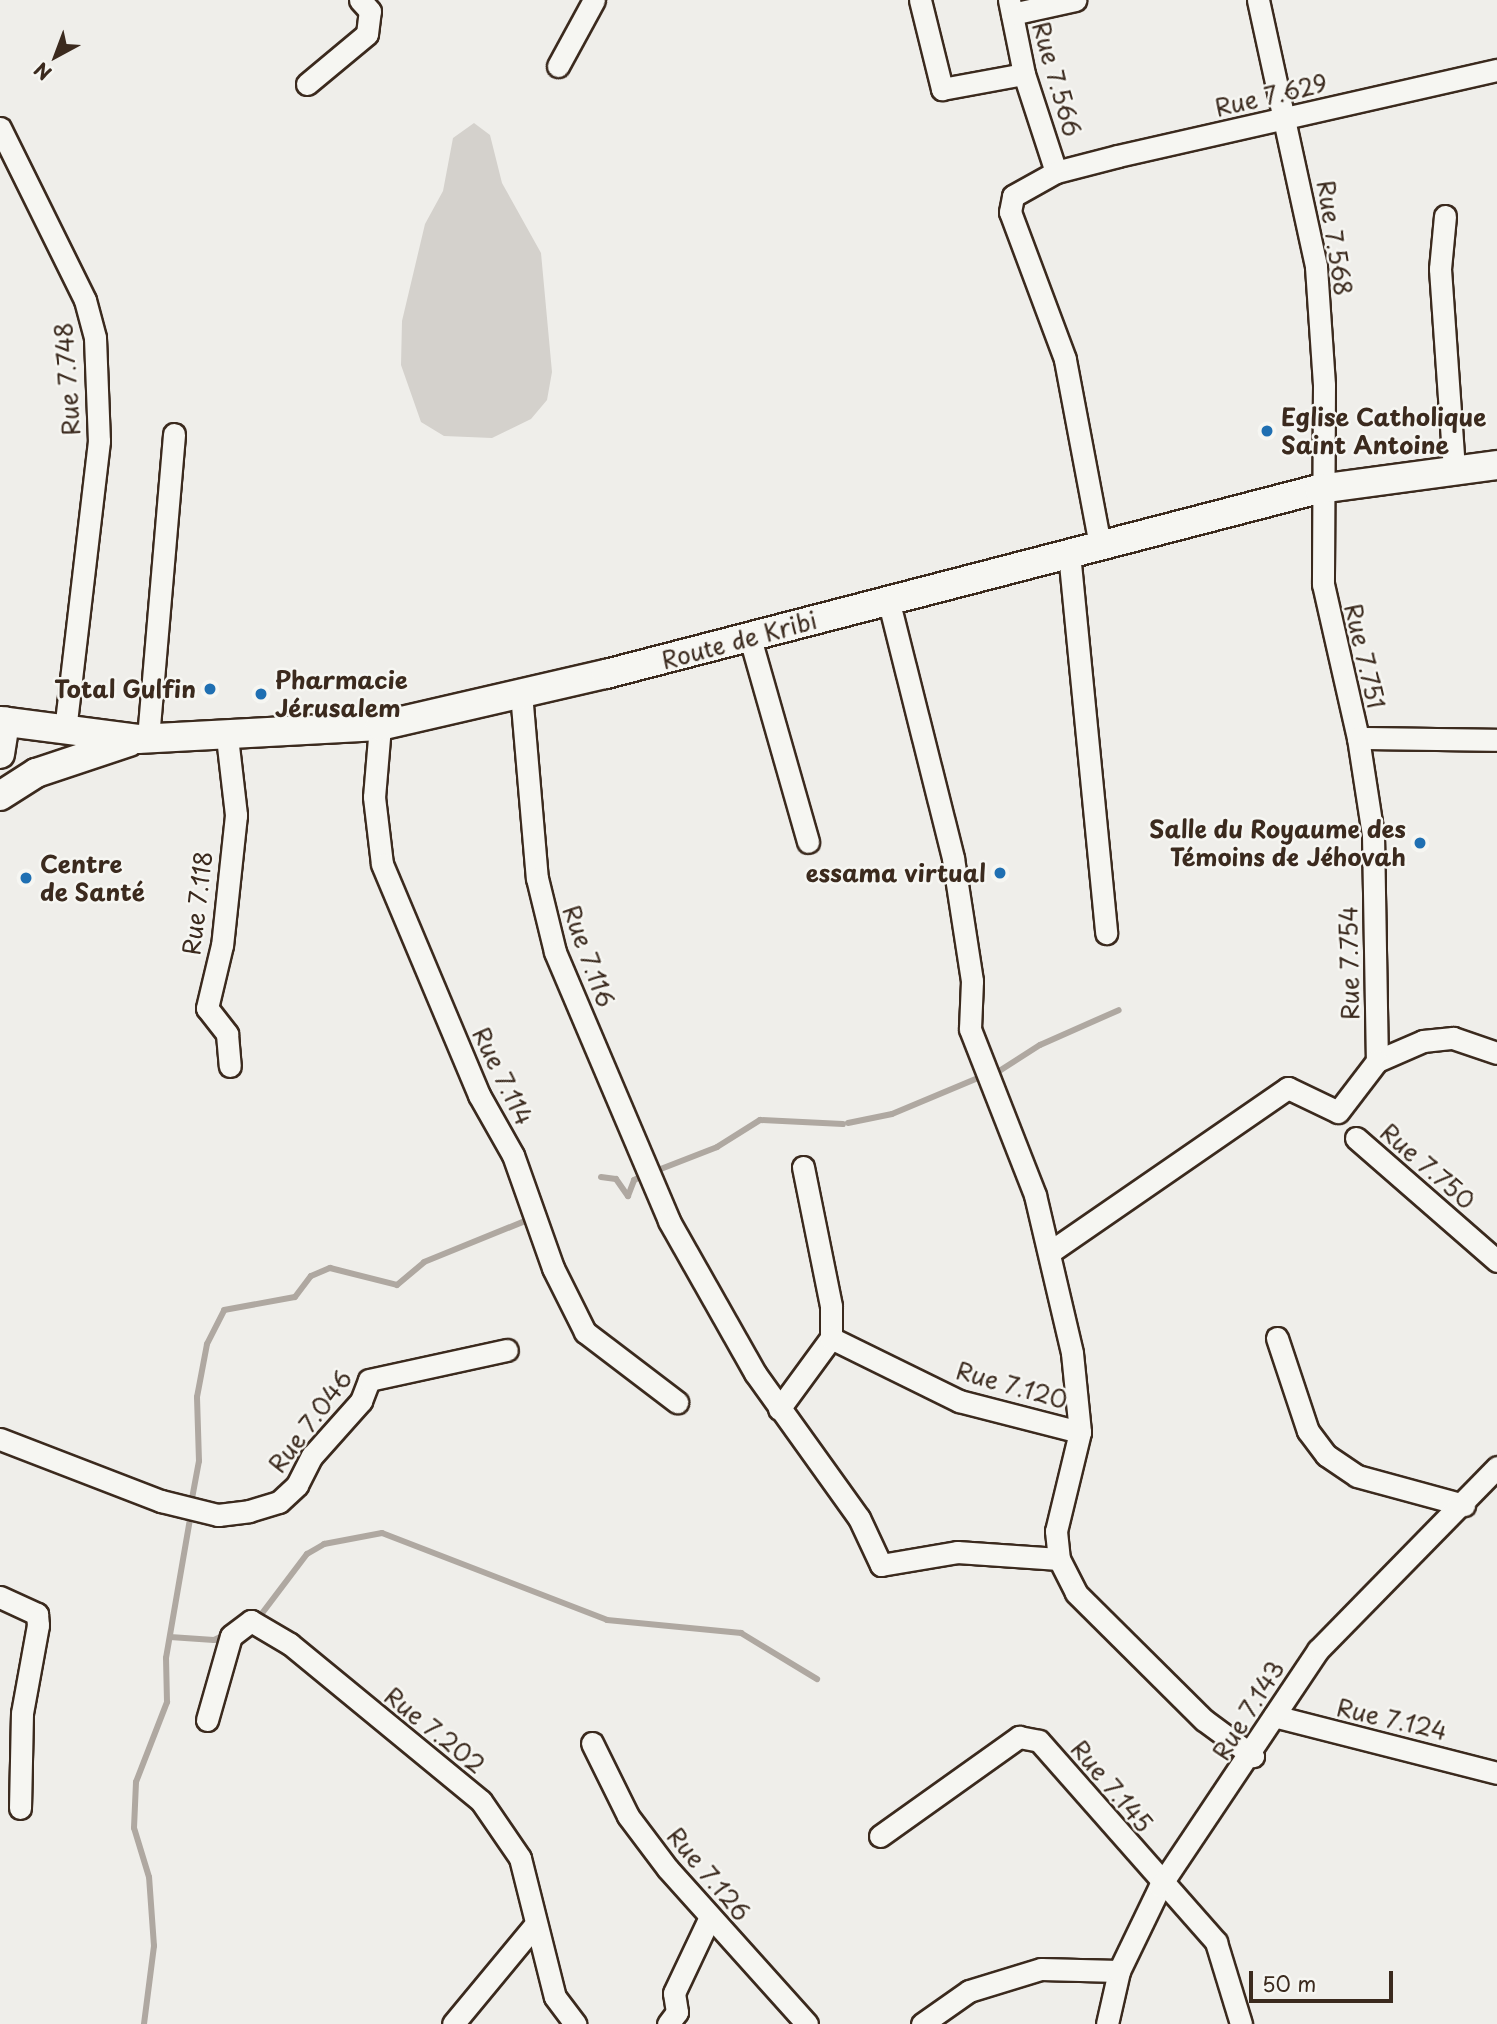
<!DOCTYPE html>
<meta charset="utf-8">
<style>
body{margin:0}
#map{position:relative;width:1497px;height:2024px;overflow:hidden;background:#efeeea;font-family:"Playpen Sans",sans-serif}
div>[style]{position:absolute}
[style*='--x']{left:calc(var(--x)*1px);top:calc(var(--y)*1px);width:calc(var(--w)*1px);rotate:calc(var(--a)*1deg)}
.green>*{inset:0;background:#d4d1cc}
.stream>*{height:6px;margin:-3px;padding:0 3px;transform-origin:3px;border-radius:3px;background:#afa8a1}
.roads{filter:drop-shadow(2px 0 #3b2a1e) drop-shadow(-2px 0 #3b2a1e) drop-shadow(0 2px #3b2a1e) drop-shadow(0 -2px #3b2a1e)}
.minor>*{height:21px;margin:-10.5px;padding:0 10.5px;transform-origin:10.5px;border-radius:10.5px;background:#f6f6f2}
.major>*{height:28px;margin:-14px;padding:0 14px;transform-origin:14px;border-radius:14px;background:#f6f6f2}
.dots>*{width:19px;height:19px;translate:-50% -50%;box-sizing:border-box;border:4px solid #f6f6f2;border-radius:50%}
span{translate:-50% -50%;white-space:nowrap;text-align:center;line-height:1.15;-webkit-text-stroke:5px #f6f6f2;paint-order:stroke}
.street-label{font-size:24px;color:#3b2a1e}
.poi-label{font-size:24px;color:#3b2a1e;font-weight:700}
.left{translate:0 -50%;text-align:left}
.right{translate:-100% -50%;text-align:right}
.north{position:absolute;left:21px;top:21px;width:70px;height:70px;-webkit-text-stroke:5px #f6f6f2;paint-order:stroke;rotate:221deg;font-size:19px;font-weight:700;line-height:28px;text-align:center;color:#3b2a1e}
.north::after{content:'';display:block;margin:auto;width:24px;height:32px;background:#3b2a1e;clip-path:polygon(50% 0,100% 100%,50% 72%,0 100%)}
.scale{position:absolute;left:1249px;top:1971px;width:144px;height:32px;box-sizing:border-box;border:4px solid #3b2a1e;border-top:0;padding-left:9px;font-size:21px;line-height:24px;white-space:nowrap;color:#3b2a1e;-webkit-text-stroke:5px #f6f6f2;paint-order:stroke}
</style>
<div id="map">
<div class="green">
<div style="clip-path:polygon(474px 123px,490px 135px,502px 183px,541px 253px,552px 372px,547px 400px,531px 419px,492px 438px,444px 436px,421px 422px,401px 365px,402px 321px,425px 224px,443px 191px,453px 138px)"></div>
</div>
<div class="stream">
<div style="--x:993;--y:1075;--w:56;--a:-32.6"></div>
<div style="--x:1040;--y:1045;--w:86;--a:-23.9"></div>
<div style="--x:848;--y:1123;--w:45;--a:-11.6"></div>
<div style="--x:892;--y:1114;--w:99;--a:-22.7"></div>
<div style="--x:653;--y:1172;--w:69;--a:-21.3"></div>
<div style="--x:717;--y:1147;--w:51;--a:-32.1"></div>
<div style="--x:760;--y:1120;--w:83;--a:2.8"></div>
<div style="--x:601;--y:1177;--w:15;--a:8"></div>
<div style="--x:616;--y:1179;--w:21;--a:55"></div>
<div style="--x:628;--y:1196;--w:17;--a:-69"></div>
<div style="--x:634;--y:1180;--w:14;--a:-25"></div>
<div style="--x:191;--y:1504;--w:44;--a:-79.5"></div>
<div style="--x:199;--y:1461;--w:64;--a:-91.8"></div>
<div style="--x:197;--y:1397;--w:54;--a:-79.3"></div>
<div style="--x:207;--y:1344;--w:38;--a:-63"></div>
<div style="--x:224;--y:1310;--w:72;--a:-10.4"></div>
<div style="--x:295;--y:1297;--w:26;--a:-53"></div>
<div style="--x:311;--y:1276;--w:21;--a:-23"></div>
<div style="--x:330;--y:1268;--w:69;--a:14.2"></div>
<div style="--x:397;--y:1285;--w:35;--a:-40"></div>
<div style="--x:424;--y:1262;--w:114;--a:-22.1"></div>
<div style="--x:257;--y:1620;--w:83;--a:-52.9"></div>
<div style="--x:307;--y:1554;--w:20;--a:-30"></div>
<div style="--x:324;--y:1544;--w:59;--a:-10.7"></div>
<div style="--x:382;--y:1533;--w:241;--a:21.1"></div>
<div style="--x:607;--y:1620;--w:135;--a:5.5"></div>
<div style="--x:741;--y:1633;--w:89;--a:31.2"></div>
<div style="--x:170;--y:1637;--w:44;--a:3.9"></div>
<div style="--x:214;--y:1640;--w:14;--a:-25"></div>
<div style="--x:144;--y:2024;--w:79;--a:-82.7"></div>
<div style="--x:154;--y:1946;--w:69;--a:-94.1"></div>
<div style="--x:149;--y:1877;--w:51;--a:-107"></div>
<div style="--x:134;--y:1828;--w:46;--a:-87.5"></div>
<div style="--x:136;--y:1782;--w:86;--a:-68.8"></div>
<div style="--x:167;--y:1702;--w:44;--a:-91.3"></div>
<div style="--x:166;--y:1658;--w:147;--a:-80.2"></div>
</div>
<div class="roads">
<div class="minor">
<div style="--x:920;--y:0;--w:92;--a:76.1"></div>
<div style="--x:942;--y:89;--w:83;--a:-10.4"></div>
<div style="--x:1009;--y:0;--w:76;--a:78.5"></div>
<div style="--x:1024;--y:74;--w:103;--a:71.9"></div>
<div style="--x:1258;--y:0;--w:273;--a:77.7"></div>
<div style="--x:1316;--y:267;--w:118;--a:86.1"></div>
<div style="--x:1324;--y:385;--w:199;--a:90.3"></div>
<div style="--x:1323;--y:584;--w:158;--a:77.2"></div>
<div style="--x:1358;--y:738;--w:139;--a:0.8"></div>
<div style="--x:1012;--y:14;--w:65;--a:-12.5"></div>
<div style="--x:558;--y:66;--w:75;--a:-61.4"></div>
<div style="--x:307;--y:84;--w:78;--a:-39.8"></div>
<div style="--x:367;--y:34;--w:23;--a:-83"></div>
<div style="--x:370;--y:11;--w:15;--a:-132"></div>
<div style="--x:0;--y:128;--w:192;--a:63.7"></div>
<div style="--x:85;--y:300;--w:39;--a:75"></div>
<div style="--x:95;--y:338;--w:103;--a:87.8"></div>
<div style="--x:99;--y:441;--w:290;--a:96.7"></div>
<div style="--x:1445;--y:216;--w:53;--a:95.4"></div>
<div style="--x:1440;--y:269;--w:202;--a:86"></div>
<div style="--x:1100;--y:545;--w:189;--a:-100.7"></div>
<div style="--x:1065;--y:359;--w:157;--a:-110.5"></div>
<div style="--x:1010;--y:212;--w:16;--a:-79"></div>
<div style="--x:1013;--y:196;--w:49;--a:-29.2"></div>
<div style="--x:1056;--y:172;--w:64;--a:-14.5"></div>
<div style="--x:1118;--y:156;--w:389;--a:-12.8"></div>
<div style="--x:1069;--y:553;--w:382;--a:84.4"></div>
<div style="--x:888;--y:599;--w:267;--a:75.9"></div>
<div style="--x:953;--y:858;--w:124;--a:81.2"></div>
<div style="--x:972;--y:981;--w:48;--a:92.4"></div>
<div style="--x:970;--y:1029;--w:178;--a:68.6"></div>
<div style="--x:1035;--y:1195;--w:162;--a:76.8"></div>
<div style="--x:1072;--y:1353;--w:79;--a:84.2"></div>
<div style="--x:750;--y:638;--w:212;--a:74.1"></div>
<div style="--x:521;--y:693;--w:186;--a:85.1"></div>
<div style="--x:537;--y:878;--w:76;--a:76.3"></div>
<div style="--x:555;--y:952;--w:292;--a:67"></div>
<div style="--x:669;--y:1221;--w:175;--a:60.5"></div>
<div style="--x:755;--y:1373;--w:178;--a:54.4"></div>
<div style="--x:859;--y:1518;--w:52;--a:64.9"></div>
<div style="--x:881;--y:1565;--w:77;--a:-9.7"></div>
<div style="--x:957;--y:1552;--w:102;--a:3.9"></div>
<div style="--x:380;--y:726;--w:71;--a:94.8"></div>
<div style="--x:374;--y:797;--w:67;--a:83.2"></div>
<div style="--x:382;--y:864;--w:251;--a:67.2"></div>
<div style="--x:479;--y:1095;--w:69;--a:60.5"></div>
<div style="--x:513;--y:1155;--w:120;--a:70.5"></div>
<div style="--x:553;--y:1268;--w:72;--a:63.4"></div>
<div style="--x:585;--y:1332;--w:116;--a:37.3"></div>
<div style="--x:227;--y:737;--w:79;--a:83.4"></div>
<div style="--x:236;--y:815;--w:131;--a:96.1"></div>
<div style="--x:222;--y:945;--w:65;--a:103.4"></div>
<div style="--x:207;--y:1008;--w:33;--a:52"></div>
<div style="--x:227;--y:1034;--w:32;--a:85"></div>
<div style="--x:148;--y:738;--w:305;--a:-85.1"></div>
<div style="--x:1358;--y:738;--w:98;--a:81.2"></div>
<div style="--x:1373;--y:835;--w:226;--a:89"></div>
<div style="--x:1377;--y:1061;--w:50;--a:-23.5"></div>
<div style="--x:1423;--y:1041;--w:30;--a:-6"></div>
<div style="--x:1453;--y:1038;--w:46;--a:18.8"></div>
<div style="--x:1356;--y:1138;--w:187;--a:41.1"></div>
<div style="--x:803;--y:1167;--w:142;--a:78.6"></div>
<div style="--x:831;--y:1306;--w:32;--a:90"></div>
<div style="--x:1050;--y:1252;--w:289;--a:-34.6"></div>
<div style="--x:1288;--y:1088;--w:55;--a:25.6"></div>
<div style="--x:1338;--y:1112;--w:64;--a:-52.6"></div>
<div style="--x:1277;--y:1338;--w:98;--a:71.6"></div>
<div style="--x:1308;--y:1431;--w:30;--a:53"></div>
<div style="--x:1326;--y:1455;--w:37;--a:34"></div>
<div style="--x:1357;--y:1476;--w:111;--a:15.2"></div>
<div style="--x:779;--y:1409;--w:88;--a:-53.8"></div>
<div style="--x:831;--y:1338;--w:143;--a:26.2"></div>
<div style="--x:959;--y:1401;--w:125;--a:14.4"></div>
<div style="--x:1080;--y:1432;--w:102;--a:103.6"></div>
<div style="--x:1056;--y:1531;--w:28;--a:84"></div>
<div style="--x:1059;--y:1559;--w:38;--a:63"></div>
<div style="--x:1076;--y:1593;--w:180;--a:44.8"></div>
<div style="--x:1204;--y:1720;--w:61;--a:36.3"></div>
<div style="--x:0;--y:1439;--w:173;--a:21.1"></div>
<div style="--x:161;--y:1501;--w:59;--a:13.8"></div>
<div style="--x:218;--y:1515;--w:31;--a:-7"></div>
<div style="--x:249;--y:1511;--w:31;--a:-17"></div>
<div style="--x:279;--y:1502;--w:25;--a:-43"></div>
<div style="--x:297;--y:1485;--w:33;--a:-63"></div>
<div style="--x:312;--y:1456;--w:74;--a:-48.3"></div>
<div style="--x:361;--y:1401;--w:22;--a:-69"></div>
<div style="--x:369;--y:1380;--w:141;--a:-12.3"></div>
<div style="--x:0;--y:1597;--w:41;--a:24.7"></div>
<div style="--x:37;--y:1614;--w:11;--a:85"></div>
<div style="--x:38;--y:1625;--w:89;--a:100.3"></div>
<div style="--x:22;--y:1713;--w:95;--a:91.2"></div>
<div style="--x:1274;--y:1716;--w:230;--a:14.3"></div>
<div style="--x:207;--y:1720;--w:87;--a:-74.1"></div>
<div style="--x:231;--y:1636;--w:25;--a:-37"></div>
<div style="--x:251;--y:1621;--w:45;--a:30.5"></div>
<div style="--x:290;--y:1644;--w:247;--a:39.4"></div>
<div style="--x:481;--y:1801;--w:69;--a:55.6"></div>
<div style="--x:520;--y:1858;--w:143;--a:75.9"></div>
<div style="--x:555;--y:1997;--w:34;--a:53"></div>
<div style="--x:592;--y:1743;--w:81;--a:63.7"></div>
<div style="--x:628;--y:1816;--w:66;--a:53"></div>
<div style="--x:668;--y:1869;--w:208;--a:48.1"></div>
<div style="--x:880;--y:1836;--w:171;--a:-35.5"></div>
<div style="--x:1019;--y:1737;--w:20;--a:11"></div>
<div style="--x:1039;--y:1741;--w:268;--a:48.6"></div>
<div style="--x:1216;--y:1942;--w:86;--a:73"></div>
<div style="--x:453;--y:2024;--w:129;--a:-50.4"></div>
<div style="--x:668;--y:2024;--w:15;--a:-53"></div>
<div style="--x:677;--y:2012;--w:19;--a:-99"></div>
<div style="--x:674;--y:1993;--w:82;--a:-64.7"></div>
<div style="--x:922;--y:2024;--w:57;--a:-35.1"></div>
<div style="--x:969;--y:1991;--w:75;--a:-17"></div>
<div style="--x:1041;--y:1969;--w:78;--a:1.5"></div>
<div style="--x:1107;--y:2024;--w:54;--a:-77.2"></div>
<div style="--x:1119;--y:1971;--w:94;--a:-64.2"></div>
<div style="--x:1160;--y:1886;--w:284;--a:-56.2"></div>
<div style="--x:1318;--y:1650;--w:256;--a:-45.6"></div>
</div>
<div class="major">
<div style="--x:0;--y:721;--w:139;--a:7.4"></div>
<div style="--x:138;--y:739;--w:242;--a:-3.1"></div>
<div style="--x:380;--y:726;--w:232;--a:-13"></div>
<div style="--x:606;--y:674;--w:737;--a:-14.55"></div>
<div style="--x:1319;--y:489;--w:180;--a:-7.7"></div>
<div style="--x:0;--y:754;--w:33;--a:-81"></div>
<div style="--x:0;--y:796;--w:43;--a:-32.6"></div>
<div style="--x:36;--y:773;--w:98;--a:-18.4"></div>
</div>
</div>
<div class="dots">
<div style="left:1267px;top:431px;background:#1f6fb2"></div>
<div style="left:210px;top:689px;background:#1f6fb2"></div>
<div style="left:261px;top:694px;background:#1f6fb2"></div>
<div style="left:1420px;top:843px;background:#1f6fb2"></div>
<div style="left:1000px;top:873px;background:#1f6fb2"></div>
<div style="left:26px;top:878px;background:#1f6fb2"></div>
</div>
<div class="street-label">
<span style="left:1057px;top:79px;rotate:74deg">Rue 7.566</span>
<span style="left:1271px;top:95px;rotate:-13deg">Rue 7.629</span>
<span style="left:1335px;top:238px;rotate:81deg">Rue 7.568</span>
<span style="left:67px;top:379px;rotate:-94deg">Rue 7.748</span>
<span style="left:739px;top:640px;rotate:-15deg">Route de Kribi</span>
<span style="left:1365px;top:656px;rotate:77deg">Rue 7.751</span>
<span style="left:197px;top:903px;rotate:-83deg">Rue 7.118</span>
<span style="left:589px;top:956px;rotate:70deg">Rue 7.116</span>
<span style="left:1349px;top:963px;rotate:-91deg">Rue 7.754</span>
<span style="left:503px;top:1076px;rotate:64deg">Rue 7.114</span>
<span style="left:1428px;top:1166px;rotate:41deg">Rue 7.750</span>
<span style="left:1012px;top:1385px;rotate:16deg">Rue 7.120</span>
<span style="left:310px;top:1421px;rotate:-53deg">Rue 7.046</span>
<span style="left:1248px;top:1710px;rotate:-58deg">Rue 7.143</span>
<span style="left:1392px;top:1719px;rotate:13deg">Rue 7.124</span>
<span style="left:435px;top:1730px;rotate:39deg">Rue 7.202</span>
<span style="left:1112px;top:1786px;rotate:50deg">Rue 7.145</span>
<span style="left:709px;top:1874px;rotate:50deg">Rue 7.126</span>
</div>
<div class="poi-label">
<span class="left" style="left:1281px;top:431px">Eglise Catholique<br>Saint Antoine</span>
<span class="left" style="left:275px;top:694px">Pharmacie<br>Jérusalem</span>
<span class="right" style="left:196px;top:689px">Total Gulfin</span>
<span class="right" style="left:1406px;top:843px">Salle du Royaume des<br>Témoins de Jéhovah</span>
<span class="left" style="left:40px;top:878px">Centre<br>de Santé</span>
<span class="right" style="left:986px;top:873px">essama virtual</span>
</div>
<div class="north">N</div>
<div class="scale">50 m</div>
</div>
